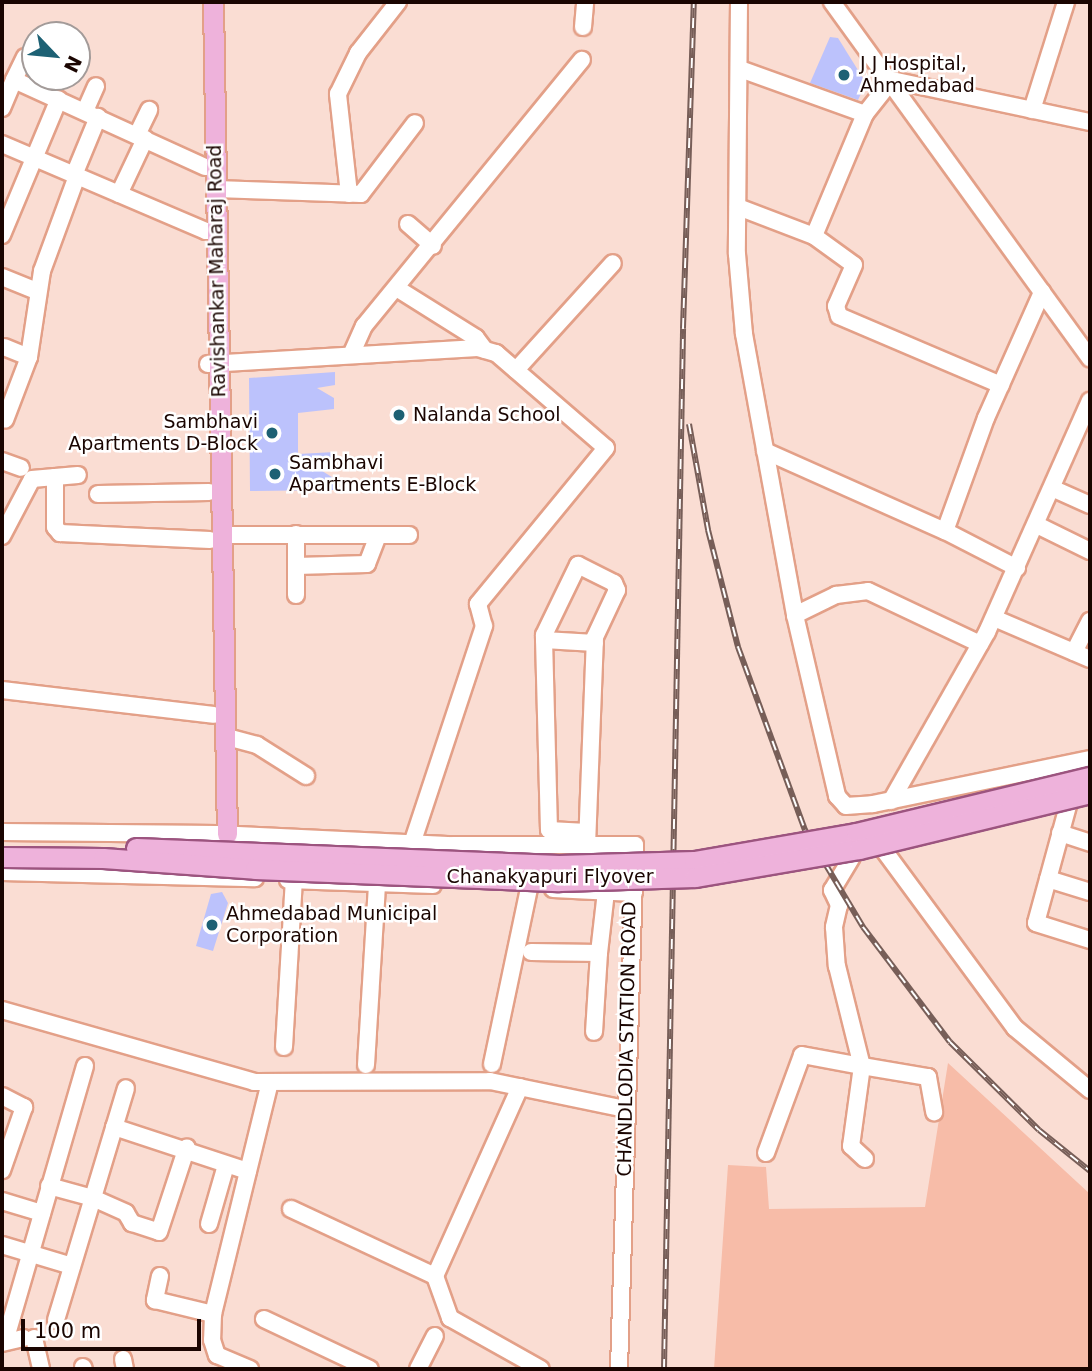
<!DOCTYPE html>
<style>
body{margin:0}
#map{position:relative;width:1092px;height:1371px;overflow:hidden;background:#faddd3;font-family:"DejaVu Sans",sans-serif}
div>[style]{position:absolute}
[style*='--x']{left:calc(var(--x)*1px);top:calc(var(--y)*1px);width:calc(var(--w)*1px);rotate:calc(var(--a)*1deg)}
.green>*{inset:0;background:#f7bca8}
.building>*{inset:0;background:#bcc2fc}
.roads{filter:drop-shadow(2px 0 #e3a088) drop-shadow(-2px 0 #e3a088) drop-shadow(0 2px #e3a088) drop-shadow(0 -2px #e3a088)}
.minor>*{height:16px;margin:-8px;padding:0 8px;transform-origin:8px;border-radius:8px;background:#fff}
.major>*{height:19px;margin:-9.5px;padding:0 9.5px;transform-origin:9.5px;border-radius:9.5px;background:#eeb2db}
.rail>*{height:6px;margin-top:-3px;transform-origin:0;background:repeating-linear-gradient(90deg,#fff 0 10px,#775e58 0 20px);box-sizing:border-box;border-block:2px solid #775e58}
.bridges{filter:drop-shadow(2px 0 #9c547f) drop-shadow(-2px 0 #9c547f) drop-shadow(0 2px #9c547f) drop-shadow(0 -2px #9c547f)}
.major-bridge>*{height:19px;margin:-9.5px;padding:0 9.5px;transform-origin:9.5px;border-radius:9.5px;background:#eeb2db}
.dots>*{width:19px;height:19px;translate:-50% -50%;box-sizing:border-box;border:4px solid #fff;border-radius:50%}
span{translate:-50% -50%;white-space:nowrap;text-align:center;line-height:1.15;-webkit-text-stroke:5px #fff;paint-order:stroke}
.poi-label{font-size:19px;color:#1a0501}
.left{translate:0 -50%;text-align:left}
.right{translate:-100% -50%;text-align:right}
.street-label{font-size:19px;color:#1a0501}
.frame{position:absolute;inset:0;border:4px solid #1a0501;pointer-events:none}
.north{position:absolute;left:21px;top:21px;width:70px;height:70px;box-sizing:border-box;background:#fff;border:2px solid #a39b99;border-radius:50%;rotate:116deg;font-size:19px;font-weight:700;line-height:28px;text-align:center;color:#1a0501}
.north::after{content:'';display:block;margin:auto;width:24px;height:32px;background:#1d6174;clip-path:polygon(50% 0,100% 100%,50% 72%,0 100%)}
.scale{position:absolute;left:21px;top:1319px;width:180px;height:32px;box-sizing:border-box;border:4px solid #1a0501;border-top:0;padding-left:9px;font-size:21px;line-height:24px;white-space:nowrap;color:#1a0501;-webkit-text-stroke:5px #fff;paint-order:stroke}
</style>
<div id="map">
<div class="green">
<div style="clip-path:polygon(948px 1063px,1090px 1194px,1090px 1369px,714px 1369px,728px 1165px,766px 1167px,769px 1209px,925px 1207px)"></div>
</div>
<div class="building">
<div style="clip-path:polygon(830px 37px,838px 38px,866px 83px,858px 100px,810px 83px)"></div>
<div style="clip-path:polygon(335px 372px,335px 385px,317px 388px,334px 398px,334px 409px,298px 413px,298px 454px,335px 452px,336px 465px,319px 469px,335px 479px,335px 490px,250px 491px,249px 378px)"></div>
<div style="clip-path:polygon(222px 892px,228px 903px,213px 951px,196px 946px,211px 894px)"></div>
</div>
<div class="roads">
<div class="minor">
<div style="--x:739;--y:2;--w:252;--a:90.5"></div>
<div style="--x:737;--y:254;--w:80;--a:85"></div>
<div style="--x:744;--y:334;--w:286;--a:79.7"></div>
<div style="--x:795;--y:615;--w:186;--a:76.9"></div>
<div style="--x:837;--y:796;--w:13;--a:48"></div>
<div style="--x:846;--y:806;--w:27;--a:-4"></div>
<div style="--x:873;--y:804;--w:222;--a:-11.7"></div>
<div style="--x:832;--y:2;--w:440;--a:54.1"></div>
<div style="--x:583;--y:27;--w:25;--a:-85"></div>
<div style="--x:25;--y:57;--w:25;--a:116"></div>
<div style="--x:14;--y:80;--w:210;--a:24.5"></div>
<div style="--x:740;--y:69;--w:133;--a:19.8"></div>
<div style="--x:865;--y:114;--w:43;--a:-51.5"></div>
<div style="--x:892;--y:80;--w:202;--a:12"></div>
<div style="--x:2;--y:108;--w:30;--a:-67"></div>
<div style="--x:1032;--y:110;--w:113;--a:-72.5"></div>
<div style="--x:85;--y:111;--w:27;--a:-66"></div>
<div style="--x:865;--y:114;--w:132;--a:112.7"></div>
<div style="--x:814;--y:236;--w:49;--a:35.9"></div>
<div style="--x:854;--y:265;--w:45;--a:113.7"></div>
<div style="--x:836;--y:306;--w:10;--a:73"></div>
<div style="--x:839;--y:316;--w:176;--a:23.1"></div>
<div style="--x:137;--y:135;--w:28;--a:-64"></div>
<div style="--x:2;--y:144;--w:222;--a:23.1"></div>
<div style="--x:206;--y:231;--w:11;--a:0"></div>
<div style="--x:74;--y:175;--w:63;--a:-67.5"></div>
<div style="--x:216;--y:189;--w:145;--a:2"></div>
<div style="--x:361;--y:194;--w:89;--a:-52.7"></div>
<div style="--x:119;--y:194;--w:61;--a:-64.7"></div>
<div style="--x:349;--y:194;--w:101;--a:-96.3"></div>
<div style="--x:338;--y:94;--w:46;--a:-64"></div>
<div style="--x:358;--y:53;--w:65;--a:-51.9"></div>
<div style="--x:738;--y:207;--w:81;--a:20.9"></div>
<div style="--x:408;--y:224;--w:33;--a:41"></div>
<div style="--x:2;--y:235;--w:147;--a:-67.3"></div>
<div style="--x:2;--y:277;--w:38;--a:22"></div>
<div style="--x:398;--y:289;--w:92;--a:32.1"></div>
<div style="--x:476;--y:338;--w:15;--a:53"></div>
<div style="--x:4;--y:347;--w:27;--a:22"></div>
<div style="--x:29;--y:357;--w:67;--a:110.9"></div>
<div style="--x:351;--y:355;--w:32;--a:-66"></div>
<div style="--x:364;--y:326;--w:344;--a:-50.7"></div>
<div style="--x:29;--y:357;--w:87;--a:-81.4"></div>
<div style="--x:42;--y:271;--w:101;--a:-69.8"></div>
<div style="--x:208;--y:364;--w:270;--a:-3.4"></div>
<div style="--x:478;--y:348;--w:19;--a:16"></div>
<div style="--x:496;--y:353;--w:145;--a:40.8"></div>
<div style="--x:606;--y:448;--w:202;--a:129.4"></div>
<div style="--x:478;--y:604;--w:23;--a:75"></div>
<div style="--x:484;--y:626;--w:230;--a:108.3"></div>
<div style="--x:516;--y:370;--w:144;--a:-47.8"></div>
<div style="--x:765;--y:451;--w:197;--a:24"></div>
<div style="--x:2;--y:461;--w:20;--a:20"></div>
<div style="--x:55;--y:477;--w:50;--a:90"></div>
<div style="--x:55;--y:527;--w:8;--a:50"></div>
<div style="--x:60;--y:533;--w:150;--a:2.7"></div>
<div style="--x:1054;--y:489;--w:39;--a:24"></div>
<div style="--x:98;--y:494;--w:111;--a:-1"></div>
<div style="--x:1037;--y:525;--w:59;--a:26.1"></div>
<div style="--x:296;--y:534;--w:32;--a:90"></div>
<div style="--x:296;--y:566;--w:71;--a:-1.6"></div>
<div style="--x:367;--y:564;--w:31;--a:-69"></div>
<div style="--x:221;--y:535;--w:188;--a:0"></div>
<div style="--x:2;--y:536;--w:64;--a:-62.2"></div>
<div style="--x:32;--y:479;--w:46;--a:-5"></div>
<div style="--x:296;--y:566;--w:29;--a:90"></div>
<div style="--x:1017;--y:568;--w:81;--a:-152.8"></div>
<div style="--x:945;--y:531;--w:120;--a:-70.1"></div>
<div style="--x:986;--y:418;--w:138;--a:-66"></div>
<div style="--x:795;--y:615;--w:46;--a:-26"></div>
<div style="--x:836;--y:595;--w:32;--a:-7"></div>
<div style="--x:868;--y:591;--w:124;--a:25.3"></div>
<div style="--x:994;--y:618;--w:104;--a:23.1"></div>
<div style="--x:544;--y:640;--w:51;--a:3.4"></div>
<div style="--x:1074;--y:652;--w:35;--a:-63"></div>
<div style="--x:2;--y:690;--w:213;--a:6.7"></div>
<div style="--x:227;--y:737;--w:31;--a:15"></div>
<div style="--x:257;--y:745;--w:58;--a:32.3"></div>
<div style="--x:891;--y:801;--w:194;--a:-60.4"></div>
<div style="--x:987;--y:632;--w:253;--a:-66"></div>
<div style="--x:1068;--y:806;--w:121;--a:105.3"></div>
<div style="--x:1036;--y:923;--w:57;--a:17.5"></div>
<div style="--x:2;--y:832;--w:215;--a:0.5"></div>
<div style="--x:217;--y:834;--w:236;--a:2.7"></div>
<div style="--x:453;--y:845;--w:182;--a:0"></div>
<div style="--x:635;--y:845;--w:524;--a:91.75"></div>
<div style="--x:587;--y:832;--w:38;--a:-177"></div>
<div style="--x:549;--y:830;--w:195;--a:-91.5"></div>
<div style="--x:544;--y:635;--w:78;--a:-64.1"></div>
<div style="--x:578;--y:565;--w:40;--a:26.6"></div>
<div style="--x:614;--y:583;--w:8;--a:67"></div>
<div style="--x:617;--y:590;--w:52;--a:115.1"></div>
<div style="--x:595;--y:637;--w:208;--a:92.2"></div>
<div style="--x:1060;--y:833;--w:32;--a:18"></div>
<div style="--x:883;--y:849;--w:222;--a:53.6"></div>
<div style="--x:1015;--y:1028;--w:97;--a:39.6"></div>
<div style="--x:852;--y:857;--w:39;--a:121"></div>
<div style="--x:832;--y:890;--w:17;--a:65"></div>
<div style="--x:839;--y:905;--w:23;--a:103"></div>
<div style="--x:834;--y:927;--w:39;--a:86"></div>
<div style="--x:837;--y:966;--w:103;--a:76"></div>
<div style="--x:862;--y:1066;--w:67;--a:9.5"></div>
<div style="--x:928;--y:1077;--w:36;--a:80"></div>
<div style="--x:2;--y:872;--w:253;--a:1.4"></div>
<div style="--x:1048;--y:879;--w:44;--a:17.2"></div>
<div style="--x:288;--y:880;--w:145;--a:2"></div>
<div style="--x:553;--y:889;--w:81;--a:2.8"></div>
<div style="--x:531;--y:952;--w:68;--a:0.8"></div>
<div style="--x:599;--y:953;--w:79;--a:93.6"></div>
<div style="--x:599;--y:953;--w:61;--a:-83.5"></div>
<div style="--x:2;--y:1010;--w:262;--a:15.9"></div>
<div style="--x:254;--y:1082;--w:236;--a:-0.2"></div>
<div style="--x:490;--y:1081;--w:138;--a:11.7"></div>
<div style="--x:284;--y:1047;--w:167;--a:-86.6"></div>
<div style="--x:492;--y:1064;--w:180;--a:-78.1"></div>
<div style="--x:366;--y:1065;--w:180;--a:-86.5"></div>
<div style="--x:520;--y:1087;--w:207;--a:114.2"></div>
<div style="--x:435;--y:1276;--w:45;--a:70.3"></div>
<div style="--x:450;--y:1318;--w:104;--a:29.3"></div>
<div style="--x:2;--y:1096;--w:25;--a:27"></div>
<div style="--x:24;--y:1107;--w:67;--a:109.2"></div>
<div style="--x:114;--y:1127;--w:141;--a:18.2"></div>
<div style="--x:766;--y:1153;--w:104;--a:-69.8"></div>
<div style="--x:802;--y:1055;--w:61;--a:10.4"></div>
<div style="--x:862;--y:1066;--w:81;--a:97.8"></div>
<div style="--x:851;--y:1146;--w:19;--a:43"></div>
<div style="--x:49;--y:1186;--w:46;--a:15.3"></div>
<div style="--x:93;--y:1198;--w:36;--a:24"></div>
<div style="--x:126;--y:1213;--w:12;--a:59"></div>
<div style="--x:132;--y:1223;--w:28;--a:18"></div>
<div style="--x:159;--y:1232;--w:89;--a:-71.8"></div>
<div style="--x:2;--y:1201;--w:42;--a:16.7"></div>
<div style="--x:291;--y:1209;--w:159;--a:25"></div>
<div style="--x:209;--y:1224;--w:61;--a:-73.9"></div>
<div style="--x:2;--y:1245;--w:73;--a:16.7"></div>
<div style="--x:160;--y:1276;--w:25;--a:102"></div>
<div style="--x:155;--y:1300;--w:60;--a:13.6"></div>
<div style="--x:213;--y:1314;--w:26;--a:92"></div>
<div style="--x:212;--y:1340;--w:16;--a:72"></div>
<div style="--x:217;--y:1355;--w:36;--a:23"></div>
<div style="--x:213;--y:1314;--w:239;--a:-76.2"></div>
<div style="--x:264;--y:1319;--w:117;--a:25.3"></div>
<div style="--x:56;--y:1320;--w:242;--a:-73.2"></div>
<div style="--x:8;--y:1331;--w:276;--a:-73.8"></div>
<div style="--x:34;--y:1338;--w:32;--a:77"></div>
<div style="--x:2;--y:1343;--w:22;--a:-13"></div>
<div style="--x:123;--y:1359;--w:10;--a:79"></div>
<div style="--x:83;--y:1367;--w:2;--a:63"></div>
<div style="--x:418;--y:1369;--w:37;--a:-63"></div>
</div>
<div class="major">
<div style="--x:213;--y:2;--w:832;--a:89.04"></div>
</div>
</div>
<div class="rail">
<div style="--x:689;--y:424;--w:108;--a:79.8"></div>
<div style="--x:708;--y:530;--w:121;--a:75.6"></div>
<div style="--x:738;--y:647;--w:195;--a:69.9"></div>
<div style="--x:805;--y:830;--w:113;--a:59.1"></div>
<div style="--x:863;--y:927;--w:144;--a:52.9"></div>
<div style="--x:950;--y:1042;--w:125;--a:44.7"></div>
<div style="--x:1039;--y:1130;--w:65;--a:38.8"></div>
<div style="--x:664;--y:1369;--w:1041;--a:-88.95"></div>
<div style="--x:683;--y:328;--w:326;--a:-88.1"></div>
</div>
<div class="bridges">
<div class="major-bridge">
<div style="--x:136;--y:848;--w:423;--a:2.3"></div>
<div style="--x:559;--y:865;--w:135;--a:-1.7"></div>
<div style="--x:694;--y:861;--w:164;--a:-9.8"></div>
<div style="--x:856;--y:833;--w:241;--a:-13.5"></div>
<div style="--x:2;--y:857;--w:101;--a:0.6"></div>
<div style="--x:103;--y:858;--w:152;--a:4.1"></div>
<div style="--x:255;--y:869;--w:304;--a:2.3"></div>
<div style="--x:559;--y:881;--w:136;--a:-1.7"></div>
<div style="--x:695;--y:877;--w:166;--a:-9.7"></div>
<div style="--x:859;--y:849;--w:238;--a:-13.6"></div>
</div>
</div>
<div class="dots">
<div style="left:844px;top:75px;background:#1d6174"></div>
<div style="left:399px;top:415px;background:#1d6174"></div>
<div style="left:272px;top:433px;background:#1d6174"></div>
<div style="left:275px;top:474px;background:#1d6174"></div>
<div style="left:212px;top:925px;background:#1d6174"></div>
</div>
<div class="poi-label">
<span class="left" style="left:860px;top:75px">J J Hospital,<br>Ahmedabad</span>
<span class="left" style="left:413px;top:415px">Nalanda School</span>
<span class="right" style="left:258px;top:433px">Sambhavi<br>Apartments D-Block</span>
<span class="left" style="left:289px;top:474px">Sambhavi<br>Apartments E-Block</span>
<span class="left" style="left:226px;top:925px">Ahmedabad Municipal<br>Corporation</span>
</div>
<div class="street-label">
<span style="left:217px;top:271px;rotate:-91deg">Ravishankar Maharaj Road</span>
<span style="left:550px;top:877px">Chanakyapuri Flyover</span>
<span style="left:627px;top:1039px;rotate:-89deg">CHANDLODIA STATION ROAD</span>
</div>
<div class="frame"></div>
<div class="north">N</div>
<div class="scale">100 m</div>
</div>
